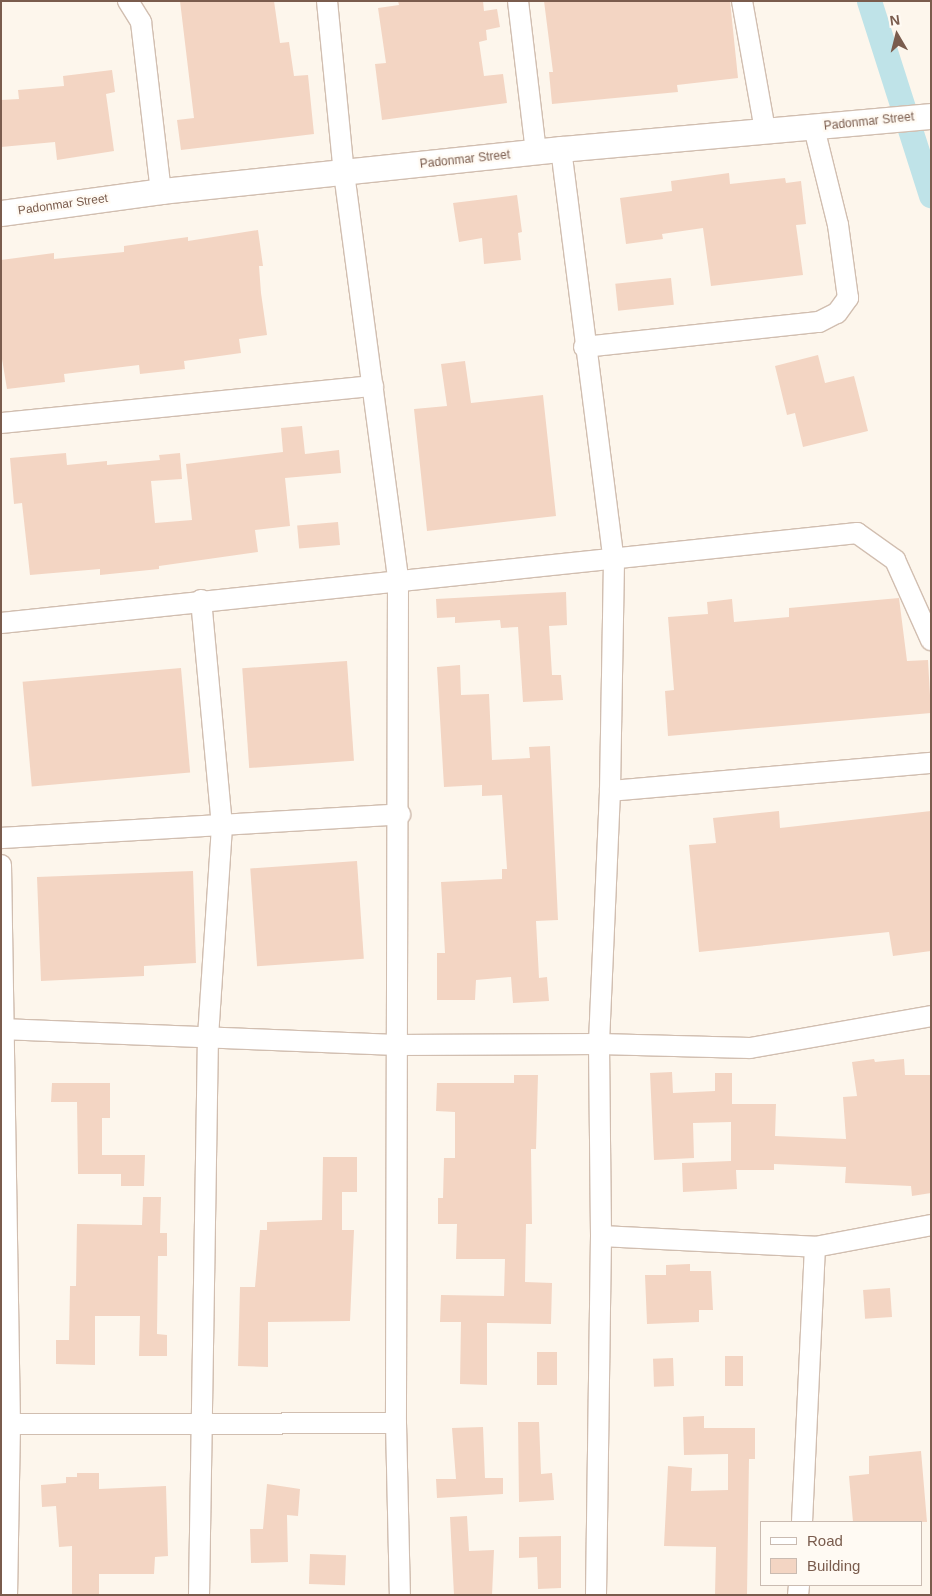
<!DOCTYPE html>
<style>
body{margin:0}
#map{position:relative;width:932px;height:1596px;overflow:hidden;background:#fdf6ec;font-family:Arial,sans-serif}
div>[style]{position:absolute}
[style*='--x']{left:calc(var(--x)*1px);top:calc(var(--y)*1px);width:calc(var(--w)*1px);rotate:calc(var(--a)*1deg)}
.canal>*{height:25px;margin:-12.5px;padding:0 12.5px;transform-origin:12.5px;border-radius:12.5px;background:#bfe3e8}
.building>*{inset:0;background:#f3d5c3;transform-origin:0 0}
.roads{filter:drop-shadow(1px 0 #d1beb0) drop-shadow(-1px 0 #d1beb0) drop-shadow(0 1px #d1beb0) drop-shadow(0 -1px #d1beb0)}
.minor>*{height:20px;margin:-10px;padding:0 10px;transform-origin:10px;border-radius:10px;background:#fff}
.tertiary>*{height:25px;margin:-12.5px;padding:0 12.5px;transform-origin:12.5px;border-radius:12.5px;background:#fff}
span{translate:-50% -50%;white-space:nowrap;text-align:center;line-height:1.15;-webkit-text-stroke:4.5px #fffaf3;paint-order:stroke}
.street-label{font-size:12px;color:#7a5c4d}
.frame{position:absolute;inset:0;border:2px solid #7a5c4d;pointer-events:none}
.legend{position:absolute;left:760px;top:1521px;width:162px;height:65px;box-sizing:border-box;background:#fffaf3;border:1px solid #cabbb1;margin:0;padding:6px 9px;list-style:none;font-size:15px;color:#7a5c4d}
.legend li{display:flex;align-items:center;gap:10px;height:25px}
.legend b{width:25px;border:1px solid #cabbb1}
.north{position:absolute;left:872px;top:10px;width:50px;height:50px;-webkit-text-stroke:4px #fffaf3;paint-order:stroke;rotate:352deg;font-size:14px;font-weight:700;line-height:20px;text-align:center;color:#7a5c4d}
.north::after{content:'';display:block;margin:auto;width:18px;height:22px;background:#7a5c4d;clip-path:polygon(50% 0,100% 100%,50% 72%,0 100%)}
</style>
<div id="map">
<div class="canal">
<div style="--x:869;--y:1;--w:204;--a:72.3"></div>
</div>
<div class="building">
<div style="clip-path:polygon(180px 1px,274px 1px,280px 43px,289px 42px,294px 76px,308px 75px,314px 134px,181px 150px,177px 120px,194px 118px)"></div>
<div style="clip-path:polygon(398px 1px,483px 1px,484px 11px,497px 9px,500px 27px,486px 30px,487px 40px,479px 42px,484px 76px,503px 74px,507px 103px,382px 120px,375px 64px,386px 63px,378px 8px,399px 5px)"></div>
<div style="clip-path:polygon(544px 1px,730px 1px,738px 78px,677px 85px,678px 92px,552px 104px,549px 72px,553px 72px)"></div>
<div style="clip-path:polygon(112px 70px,115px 92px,106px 94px,114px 151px,57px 160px,55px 142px,1px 147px,1px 100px,19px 99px,18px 90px,64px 86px,63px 76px)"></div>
<div style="clip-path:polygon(729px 173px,730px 184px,785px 178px,786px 183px,801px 181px,806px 224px,796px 225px,803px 275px,711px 286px,703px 228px,662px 234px,663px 239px,626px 244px,620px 198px,672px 191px,671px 181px)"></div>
<div style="clip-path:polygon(517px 195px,522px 232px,518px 233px,521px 260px,484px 264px,482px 238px,459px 242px,453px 203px)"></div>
<div style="clip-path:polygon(258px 230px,263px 266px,259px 266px,261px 293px,267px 335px,239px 339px,241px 353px,184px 361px,185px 369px,140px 374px,139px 365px,64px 374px,65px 382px,7px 389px,1px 353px,1px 260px,54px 253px,54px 259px,124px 252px,124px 246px,188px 237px,188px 241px)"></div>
<div style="left:671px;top:278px;width:27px;height:56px;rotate:84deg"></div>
<div style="clip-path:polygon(818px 355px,825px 383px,854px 376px,868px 431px,803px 447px,795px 413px,787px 415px,775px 366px)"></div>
<div style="clip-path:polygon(465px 361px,471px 403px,543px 395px,556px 516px,427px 531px,414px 409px,447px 406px,441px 364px)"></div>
<div style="clip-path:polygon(302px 426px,305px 454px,339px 450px,341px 473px,285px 478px,290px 526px,255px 530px,258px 552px,159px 566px,159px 569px,100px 575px,100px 569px,30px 575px,22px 503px,14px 504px,10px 458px,66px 453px,67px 465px,107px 461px,107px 465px,160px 460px,159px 455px,180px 453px,182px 479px,151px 481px,155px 523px,192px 520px,186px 464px,283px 452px,281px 428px)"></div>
<div style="left:338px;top:522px;width:23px;height:41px;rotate:85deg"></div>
<div style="clip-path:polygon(566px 592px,567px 625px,549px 626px,552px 675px,561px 675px,563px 700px,523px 702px,518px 627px,501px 628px,500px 620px,455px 623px,455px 617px,437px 618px,436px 599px)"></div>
<div style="clip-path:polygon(899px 598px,907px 661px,928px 660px,931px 713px,668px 736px,665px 691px,674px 690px,668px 617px,708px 614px,707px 602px,732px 599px,734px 622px,789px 617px,789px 608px)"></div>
<div style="left:347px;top:661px;width:100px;height:105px;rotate:86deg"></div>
<div style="clip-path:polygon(460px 665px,461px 695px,489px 694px,492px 760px,530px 758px,529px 747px,550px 746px,558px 920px,536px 921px,539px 978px,547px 977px,549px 1001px,513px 1003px,511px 977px,476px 980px,475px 1000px,437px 1000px,437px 953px,445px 953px,441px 882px,502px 879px,502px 869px,507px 869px,502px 795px,482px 796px,482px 785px,444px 787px,437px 667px)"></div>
<div style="left:181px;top:668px;width:105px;height:159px;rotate:85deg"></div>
<div style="clip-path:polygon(779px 811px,780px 828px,931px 811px,931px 951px,893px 956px,889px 932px,699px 952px,689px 845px,716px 843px,713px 818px)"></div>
<div style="left:357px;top:861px;width:98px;height:107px;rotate:86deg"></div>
<div style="clip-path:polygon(193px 871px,196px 963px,144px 966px,144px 976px,41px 981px,37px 877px)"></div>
<div style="clip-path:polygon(874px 1059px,875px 1062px,904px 1059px,905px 1075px,931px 1075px,931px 1193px,912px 1196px,911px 1186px,845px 1183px,846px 1167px,774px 1164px,774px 1170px,736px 1170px,737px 1189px,683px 1192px,682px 1163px,731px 1161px,731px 1122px,693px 1123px,694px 1158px,654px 1160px,650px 1073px,672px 1072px,673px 1093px,715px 1091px,715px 1073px,732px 1073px,732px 1104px,776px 1104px,775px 1136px,846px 1139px,843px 1097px,857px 1096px,852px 1062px)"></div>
<div style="clip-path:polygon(514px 1075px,538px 1075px,536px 1149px,531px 1149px,532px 1224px,526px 1224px,525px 1282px,552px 1283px,551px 1324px,487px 1323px,487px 1385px,460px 1384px,461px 1322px,440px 1322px,441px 1295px,504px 1296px,505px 1259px,456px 1259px,457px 1224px,438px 1224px,438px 1198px,443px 1198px,444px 1158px,455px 1158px,455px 1112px,436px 1111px,437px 1083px,514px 1083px)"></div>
<div style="clip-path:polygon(52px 1083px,110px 1083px,110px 1118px,102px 1118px,102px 1155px,145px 1155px,144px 1186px,121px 1186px,121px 1174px,78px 1174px,77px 1102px,51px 1102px)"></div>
<div style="clip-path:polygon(323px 1157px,357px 1157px,357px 1192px,342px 1192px,342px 1230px,354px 1230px,350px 1321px,268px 1322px,268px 1367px,238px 1366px,240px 1287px,255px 1287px,260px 1230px,267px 1230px,267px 1222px,322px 1220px)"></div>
<div style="clip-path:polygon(143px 1197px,161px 1197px,160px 1233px,167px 1233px,167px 1256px,158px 1256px,157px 1334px,167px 1335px,167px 1356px,139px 1356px,140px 1316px,95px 1316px,95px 1365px,56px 1364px,56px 1340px,69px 1340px,70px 1286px,76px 1286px,77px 1224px,142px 1225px)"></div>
<div style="clip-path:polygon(690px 1264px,690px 1271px,711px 1271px,713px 1310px,699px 1310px,699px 1322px,647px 1324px,645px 1275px,666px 1275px,666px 1265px)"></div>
<div style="left:890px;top:1288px;width:29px;height:27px;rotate:86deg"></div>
<div style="left:537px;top:1352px;width:20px;height:33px"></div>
<div style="left:725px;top:1356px;width:18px;height:30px"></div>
<div style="left:673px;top:1358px;width:28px;height:20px;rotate:88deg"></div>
<div style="clip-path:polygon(704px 1416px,704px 1428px,755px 1428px,755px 1459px,749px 1459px,747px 1595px,715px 1595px,716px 1547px,664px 1546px,668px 1466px,692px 1468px,691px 1491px,728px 1490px,728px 1454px,684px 1455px,683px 1417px)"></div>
<div style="clip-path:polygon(518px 1422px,539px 1422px,541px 1474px,552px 1473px,554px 1500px,519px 1502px)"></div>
<div style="clip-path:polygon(483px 1427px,485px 1478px,503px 1478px,503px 1494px,437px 1498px,436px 1479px,456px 1479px,452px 1428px)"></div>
<div style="clip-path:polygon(921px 1451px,927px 1522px,853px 1522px,849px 1476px,869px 1474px,869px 1456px)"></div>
<div style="clip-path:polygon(77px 1473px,99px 1473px,99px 1489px,166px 1486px,168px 1556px,155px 1557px,154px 1574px,99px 1574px,99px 1595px,72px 1595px,72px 1546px,59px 1547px,56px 1506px,42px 1507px,41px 1485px,66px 1483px,66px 1477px,77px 1477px)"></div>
<div style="clip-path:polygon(267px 1484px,300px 1489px,298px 1516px,287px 1515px,288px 1562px,251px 1563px,250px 1529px,263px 1529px)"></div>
<div style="clip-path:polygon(467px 1516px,469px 1551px,494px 1550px,492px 1595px,454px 1595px,450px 1517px)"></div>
<div style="clip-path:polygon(561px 1536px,561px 1588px,538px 1589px,537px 1557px,519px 1558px,519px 1537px)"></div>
<div style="left:310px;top:1554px;width:36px;height:30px;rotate:2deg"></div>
</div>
<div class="roads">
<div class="minor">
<div style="--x:128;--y:1;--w:25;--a:58"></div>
<div style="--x:141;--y:22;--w:170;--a:83.3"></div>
<div style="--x:327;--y:1;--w:173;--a:84.4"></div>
<div style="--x:344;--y:173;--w:411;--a:82.4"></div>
<div style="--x:398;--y:580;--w:843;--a:90.14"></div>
<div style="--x:396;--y:1423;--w:172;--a:88.7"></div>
<div style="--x:518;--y:1;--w:152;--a:83.2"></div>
<div style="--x:742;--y:1;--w:131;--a:79.9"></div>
<div style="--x:561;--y:149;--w:415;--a:82.7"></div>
<div style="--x:614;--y:561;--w:230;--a:91"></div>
<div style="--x:610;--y:791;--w:253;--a:92.5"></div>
<div style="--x:599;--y:1044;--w:192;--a:89.4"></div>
<div style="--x:601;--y:1236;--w:359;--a:90.8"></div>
<div style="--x:584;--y:347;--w:236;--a:-6.1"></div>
<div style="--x:819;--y:322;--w:20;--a:-27"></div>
<div style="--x:837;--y:313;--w:19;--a:-54"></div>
<div style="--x:848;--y:298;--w:74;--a:-97.8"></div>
<div style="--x:838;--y:225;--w:100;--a:-103.9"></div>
<div style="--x:1;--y:423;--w:374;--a:-5.7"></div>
<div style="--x:1;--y:623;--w:861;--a:-6"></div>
<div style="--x:857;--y:533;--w:47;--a:35.4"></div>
<div style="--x:895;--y:560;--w:88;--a:65.8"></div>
<div style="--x:610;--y:791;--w:322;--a:-5"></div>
<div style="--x:1;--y:838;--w:400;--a:-3.4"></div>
<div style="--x:1;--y:865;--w:559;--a:89.08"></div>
<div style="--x:10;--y:1424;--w:171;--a:91"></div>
<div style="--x:1;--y:1029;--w:396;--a:2.3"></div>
<div style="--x:397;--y:1045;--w:202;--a:-0.3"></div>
<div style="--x:599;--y:1044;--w:151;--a:1.5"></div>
<div style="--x:750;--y:1048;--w:184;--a:-10"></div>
<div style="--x:601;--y:1236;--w:214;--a:2.9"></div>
<div style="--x:815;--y:1247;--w:118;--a:-10.7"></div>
<div style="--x:1;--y:1424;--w:395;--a:-0.1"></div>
<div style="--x:802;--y:1522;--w:275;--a:-87.3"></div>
<div style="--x:199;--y:1595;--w:558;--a:-89.08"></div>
<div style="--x:208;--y:1037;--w:211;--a:-86.2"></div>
<div style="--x:222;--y:826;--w:227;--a:-95.3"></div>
<div style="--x:798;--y:1595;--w:10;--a:-84"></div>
</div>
<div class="tertiary">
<div style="--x:1;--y:213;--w:162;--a:-7.8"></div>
<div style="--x:161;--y:191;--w:402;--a:-6"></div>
<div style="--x:561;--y:149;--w:371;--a:-5.1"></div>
</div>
</div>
<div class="street-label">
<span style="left:869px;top:122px;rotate:-6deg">Padonmar Street</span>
<span style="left:465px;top:160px;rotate:-6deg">Padonmar Street</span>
<span style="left:63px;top:205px;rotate:-8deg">Padonmar Street</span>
</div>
<div class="frame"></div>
<ul class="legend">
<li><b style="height:6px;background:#fff"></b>Road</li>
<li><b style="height:14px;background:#f3d5c3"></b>Building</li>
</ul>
<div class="north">N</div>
</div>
